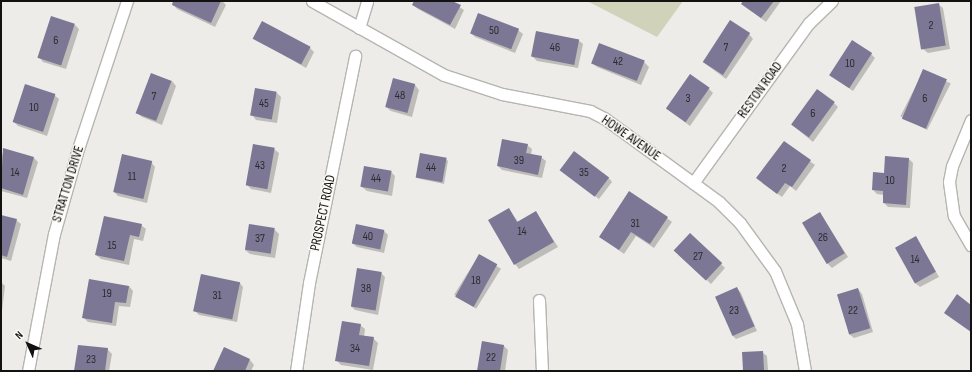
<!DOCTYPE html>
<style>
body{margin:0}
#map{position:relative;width:972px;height:372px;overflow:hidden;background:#edece8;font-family:"Sofia Sans Condensed",sans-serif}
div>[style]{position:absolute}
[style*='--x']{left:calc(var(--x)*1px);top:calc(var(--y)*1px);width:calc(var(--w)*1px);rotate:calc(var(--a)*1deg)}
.green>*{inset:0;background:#d0d3b9}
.shadow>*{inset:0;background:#0003;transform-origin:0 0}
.building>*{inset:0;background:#7c7794;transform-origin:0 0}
.roads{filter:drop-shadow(1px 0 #b6b5b1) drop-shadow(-1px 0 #b6b5b1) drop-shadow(0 1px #b6b5b1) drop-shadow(0 -1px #b6b5b1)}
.minor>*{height:11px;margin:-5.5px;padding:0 5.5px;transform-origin:5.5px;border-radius:5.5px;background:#fff}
span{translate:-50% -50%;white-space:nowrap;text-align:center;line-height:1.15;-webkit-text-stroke:3px #faf9f5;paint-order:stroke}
.number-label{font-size:12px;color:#2d2b32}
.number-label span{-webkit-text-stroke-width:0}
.street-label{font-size:14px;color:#131211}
.frame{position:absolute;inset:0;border:2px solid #131211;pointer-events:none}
.north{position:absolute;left:8px;top:324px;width:40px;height:40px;-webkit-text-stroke:3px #faf9f5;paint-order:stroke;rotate:315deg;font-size:11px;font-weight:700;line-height:16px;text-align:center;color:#131211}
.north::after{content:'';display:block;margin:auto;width:14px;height:18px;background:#131211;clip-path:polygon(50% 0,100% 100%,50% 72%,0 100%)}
</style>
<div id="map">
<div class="green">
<div style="clip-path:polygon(587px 1px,683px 1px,657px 37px)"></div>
</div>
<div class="shadow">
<div style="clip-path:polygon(175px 1px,222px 1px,226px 5px,215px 27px,177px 9px,173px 4px)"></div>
<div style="clip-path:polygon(415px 1px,450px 1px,464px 10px,455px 29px,418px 9px,413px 5px)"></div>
<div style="clip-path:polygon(745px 1px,781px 1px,766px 22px,747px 8px)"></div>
<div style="clip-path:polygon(938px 4px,943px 8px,950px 49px,928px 53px,923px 49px,916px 8px)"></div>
<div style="clip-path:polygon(51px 18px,75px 25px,79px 29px,66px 69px,43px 62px,39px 57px)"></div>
<div style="clip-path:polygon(518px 30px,523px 34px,515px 53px,475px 37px,471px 33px)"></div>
<div style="clip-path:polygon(749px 34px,753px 39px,726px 79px,703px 62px)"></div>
<div style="clip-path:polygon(254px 38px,310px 48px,314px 52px,306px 68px)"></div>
<div style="clip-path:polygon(578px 40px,583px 44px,578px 68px,537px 61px,532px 56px)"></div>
<div style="clip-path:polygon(871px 54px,875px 58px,853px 91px,830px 75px)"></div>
<div style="clip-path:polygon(644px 62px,649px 67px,641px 85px,597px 67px,592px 63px)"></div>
<div style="left:924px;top:70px;width:30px;height:52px;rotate:27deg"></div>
<div style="clip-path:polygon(151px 74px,172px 81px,176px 86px,162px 125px,142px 117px,137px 113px)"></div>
<div style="clip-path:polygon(394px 79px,415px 85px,419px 90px,412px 117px,391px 111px,386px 107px)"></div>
<div style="clip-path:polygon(709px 89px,713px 93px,690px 126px,667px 109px)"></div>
<div style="clip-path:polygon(277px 93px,281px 97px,277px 123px,256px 120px,252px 115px)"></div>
<div style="clip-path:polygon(54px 95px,59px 99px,47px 136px,18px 126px,14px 122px)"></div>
<div style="clip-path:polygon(834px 103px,838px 107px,813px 142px,792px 125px)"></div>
<div style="clip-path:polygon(784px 142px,815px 165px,796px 191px,790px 186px,782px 197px,762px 183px)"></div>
<div style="clip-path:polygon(527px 145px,532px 149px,531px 155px,541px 157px,546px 161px,542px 178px,502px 170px,498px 166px)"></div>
<div style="clip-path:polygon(4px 149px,34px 158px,38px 162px,27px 198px,1px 191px,1px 160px)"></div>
<div style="clip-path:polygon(274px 149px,279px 153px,271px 193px,251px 189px,246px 184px)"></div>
<div style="clip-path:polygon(446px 159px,448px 161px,444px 184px,416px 178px)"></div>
<div style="clip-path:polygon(909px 159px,913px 163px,910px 208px,888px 207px,884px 203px,884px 195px,877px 194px,873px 190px,885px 174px)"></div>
<div style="clip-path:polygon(151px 162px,155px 167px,147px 203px,118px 196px,114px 192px)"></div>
<div style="clip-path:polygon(561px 170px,608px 177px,612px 182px,599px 199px)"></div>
<div style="clip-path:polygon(391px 172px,395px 176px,392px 196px,367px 191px,362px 187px)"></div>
<div style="clip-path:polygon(509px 209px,519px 223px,536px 213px,558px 247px,519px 269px,515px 264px)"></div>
<div style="clip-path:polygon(820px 213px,848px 257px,832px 268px,827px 263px)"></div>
<div style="clip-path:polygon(1px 216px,16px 220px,21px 224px,11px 261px,1px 258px)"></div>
<div style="clip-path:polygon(667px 218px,672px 222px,654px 248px,636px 236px,624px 254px,600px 237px)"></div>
<div style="clip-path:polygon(141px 225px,146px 229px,143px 241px,134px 239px,129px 265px,101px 259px,96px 255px)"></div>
<div style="clip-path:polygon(356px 225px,384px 231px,388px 235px,384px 253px,357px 247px,352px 243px)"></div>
<div style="clip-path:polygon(274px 229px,279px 234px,275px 258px,250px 254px,245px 250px)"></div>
<div style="clip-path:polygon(916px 237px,939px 277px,920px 287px,915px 283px)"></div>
<div style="left:479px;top:255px;width:26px;height:47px;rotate:32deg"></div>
<div style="clip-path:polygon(679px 255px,721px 264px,725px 268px,711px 284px)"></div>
<div style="clip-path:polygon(381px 273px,385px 277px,378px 315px,355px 310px,351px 306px)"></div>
<div style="clip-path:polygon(1px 282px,5px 286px,1px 319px)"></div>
<div style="clip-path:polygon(239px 282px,243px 287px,237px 322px,199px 315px,195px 311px)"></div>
<div style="clip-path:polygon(129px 286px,133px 291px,130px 307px,119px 306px,116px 326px,88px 322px,83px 317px)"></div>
<div style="clip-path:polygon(737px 288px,741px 293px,757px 331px,736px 339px,732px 335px,717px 297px)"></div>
<div style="clip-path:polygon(858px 289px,862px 294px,873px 332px,854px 338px,849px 334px,838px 295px)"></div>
<div style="clip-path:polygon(360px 325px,365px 329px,364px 337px,373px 338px,378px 343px,373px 370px,341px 365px,336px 360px)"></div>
<div style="clip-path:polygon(482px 342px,504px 346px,508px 350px,505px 371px,478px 371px)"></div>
<div style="clip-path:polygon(225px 348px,250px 360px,254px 365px,251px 371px,214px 371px)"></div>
<div style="clip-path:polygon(107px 349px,112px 354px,109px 371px,75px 371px)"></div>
<div style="clip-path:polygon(762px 352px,767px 356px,768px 371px,745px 371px)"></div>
</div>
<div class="building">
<div style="clip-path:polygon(173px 1px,221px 1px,211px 23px,172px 5px)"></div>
<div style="clip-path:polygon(414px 1px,452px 1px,461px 5px,450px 25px,412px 5px)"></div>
<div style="clip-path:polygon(743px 1px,774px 1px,761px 18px,741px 4px)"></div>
<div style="left:939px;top:3px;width:43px;height:25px;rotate:81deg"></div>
<div style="left:478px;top:13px;width:44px;height:22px;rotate:21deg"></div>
<div style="left:51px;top:16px;width:25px;height:44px;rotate:18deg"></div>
<div style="left:730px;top:20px;width:24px;height:50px;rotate:33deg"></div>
<div style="left:262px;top:21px;width:55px;height:20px;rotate:28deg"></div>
<div style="left:536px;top:31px;width:44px;height:26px;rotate:11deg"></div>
<div style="left:852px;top:40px;width:24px;height:42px;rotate:33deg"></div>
<div style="left:599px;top:43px;width:49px;height:22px;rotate:21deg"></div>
<div style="left:923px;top:69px;width:26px;height:54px;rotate:23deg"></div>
<div style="left:151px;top:73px;width:22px;height:43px;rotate:21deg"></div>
<div style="left:690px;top:74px;width:24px;height:42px;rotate:35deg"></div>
<div style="left:393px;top:78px;width:23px;height:30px;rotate:15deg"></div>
<div style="left:25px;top:84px;width:32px;height:40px;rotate:18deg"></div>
<div style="left:255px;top:88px;width:22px;height:28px;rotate:10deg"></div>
<div style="left:817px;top:89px;width:22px;height:44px;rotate:36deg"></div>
<div style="clip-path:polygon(502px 139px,528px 144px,526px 153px,542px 156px,538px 175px,497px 166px)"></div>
<div style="clip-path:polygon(784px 141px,811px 160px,792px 187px,785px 183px,777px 194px,756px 178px)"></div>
<div style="left:253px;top:144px;width:22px;height:42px;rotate:10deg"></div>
<div style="clip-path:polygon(3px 148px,34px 157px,23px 195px,1px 188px)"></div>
<div style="left:574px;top:151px;width:44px;height:24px;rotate:37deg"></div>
<div style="left:420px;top:153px;width:27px;height:25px;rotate:10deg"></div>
<div style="left:122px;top:154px;width:31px;height:39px;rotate:13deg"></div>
<div style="clip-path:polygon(885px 156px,909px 158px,906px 205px,883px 203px,883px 191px,872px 190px,873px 172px,884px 173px)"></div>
<div style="left:364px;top:166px;width:28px;height:21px;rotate:10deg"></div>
<div style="clip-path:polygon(629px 191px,668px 217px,650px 244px,631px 232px,619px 250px,599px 237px)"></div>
<div style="clip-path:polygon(509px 208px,517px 222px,536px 211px,554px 242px,514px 265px,488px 220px)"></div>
<div style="left:820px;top:212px;width:48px;height:21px;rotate:59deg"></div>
<div style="clip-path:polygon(1px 215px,17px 219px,7px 257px,1px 255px)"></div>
<div style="clip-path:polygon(104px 216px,142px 224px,139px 237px,130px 235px,124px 261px,95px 255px)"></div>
<div style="left:249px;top:224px;width:26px;height:26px;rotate:9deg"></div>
<div style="left:356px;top:224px;width:29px;height:20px;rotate:12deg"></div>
<div style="left:690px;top:233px;width:44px;height:24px;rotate:43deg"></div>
<div style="left:916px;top:236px;width:41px;height:24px;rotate:61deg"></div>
<div style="left:479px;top:254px;width:21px;height:49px;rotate:29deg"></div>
<div style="left:357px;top:268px;width:25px;height:39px;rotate:9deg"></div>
<div style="left:201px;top:274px;width:40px;height:38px;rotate:12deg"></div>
<div style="clip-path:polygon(89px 279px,129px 286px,126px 303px,115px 302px,112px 323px,82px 318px)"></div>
<div style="left:737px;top:287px;width:43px;height:24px;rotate:66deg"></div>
<div style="left:858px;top:288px;width:42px;height:22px;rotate:73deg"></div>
<div style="clip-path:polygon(957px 294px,971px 305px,971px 332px,944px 313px)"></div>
<div style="clip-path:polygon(342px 321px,361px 324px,359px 335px,374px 337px,369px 366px,335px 361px)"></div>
<div style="clip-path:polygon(482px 341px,504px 345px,500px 371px,477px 371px)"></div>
<div style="clip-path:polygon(78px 345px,108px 348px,105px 371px,74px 371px)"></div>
<div style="clip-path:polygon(224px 347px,250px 359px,245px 371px,213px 371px)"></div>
<div style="left:763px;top:351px;width:20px;height:21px;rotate:87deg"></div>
</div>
<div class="roads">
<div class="minor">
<div style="--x:312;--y:1;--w:151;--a:29.3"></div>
<div style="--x:444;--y:75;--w:61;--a:18.1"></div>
<div style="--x:502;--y:94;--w:90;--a:10.9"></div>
<div style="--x:590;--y:111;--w:16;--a:27"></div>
<div style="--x:604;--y:118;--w:142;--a:36.1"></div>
<div style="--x:719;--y:202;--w:30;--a:45"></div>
<div style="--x:740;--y:223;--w:59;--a:53.9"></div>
<div style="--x:775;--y:271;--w:57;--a:67.5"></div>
<div style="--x:797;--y:324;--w:48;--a:80.3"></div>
<div style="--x:359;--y:28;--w:28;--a:-73"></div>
<div style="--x:971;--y:120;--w:50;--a:112.4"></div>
<div style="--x:952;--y:166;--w:16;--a:101"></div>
<div style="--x:949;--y:182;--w:34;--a:82"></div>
<div style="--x:954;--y:216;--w:34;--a:60"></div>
<div style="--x:693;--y:183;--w:198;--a:-54.1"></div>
<div style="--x:809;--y:23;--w:32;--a:-44"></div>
<div style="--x:539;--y:300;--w:71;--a:87.6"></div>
<div style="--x:28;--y:371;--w:139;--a:-79.3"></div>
<div style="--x:54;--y:234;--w:85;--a:-74.3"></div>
<div style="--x:77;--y:152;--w:159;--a:-71.7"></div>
<div style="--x:296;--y:371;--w:89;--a:-81.6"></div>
<div style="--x:309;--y:283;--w:232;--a:-78.5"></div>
</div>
</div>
<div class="number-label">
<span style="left:931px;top:26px">2</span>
<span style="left:494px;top:31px">50</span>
<span style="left:56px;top:41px">6</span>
<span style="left:555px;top:48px">46</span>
<span style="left:726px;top:48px">7</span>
<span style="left:618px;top:62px">42</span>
<span style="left:850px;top:64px">10</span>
<span style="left:400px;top:96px">48</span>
<span style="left:154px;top:97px">7</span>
<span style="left:688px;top:99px">3</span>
<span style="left:925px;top:99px">6</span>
<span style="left:264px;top:104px">45</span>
<span style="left:34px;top:108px">10</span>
<span style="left:813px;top:114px">6</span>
<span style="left:519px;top:161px">39</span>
<span style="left:260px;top:166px">43</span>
<span style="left:431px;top:168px">44</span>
<span style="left:784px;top:169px">2</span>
<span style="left:15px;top:173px">14</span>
<span style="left:584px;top:173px">35</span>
<span style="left:132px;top:177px">11</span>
<span style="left:376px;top:179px">44</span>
<span style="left:890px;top:181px">10</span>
<span style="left:635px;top:224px">31</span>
<span style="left:522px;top:232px">14</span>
<span style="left:368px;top:237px">40</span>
<span style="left:823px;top:238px">26</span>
<span style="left:260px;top:239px">37</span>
<span style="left:112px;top:246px">15</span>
<span style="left:698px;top:257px">27</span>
<span style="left:915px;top:260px">14</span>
<span style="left:476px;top:281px">18</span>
<span style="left:366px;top:289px">38</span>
<span style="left:107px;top:294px">19</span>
<span style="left:217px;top:296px">31</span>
<span style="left:734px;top:311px">23</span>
<span style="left:853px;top:311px">22</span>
<span style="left:355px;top:349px">34</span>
<span style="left:491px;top:358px">22</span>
<span style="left:91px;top:360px">23</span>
</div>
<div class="street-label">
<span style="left:760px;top:90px;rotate:-54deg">RESTON ROAD</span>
<span style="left:631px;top:138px;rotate:35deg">HOWE AVENUE</span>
<span style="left:68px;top:184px;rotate:-73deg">STRATTON DRIVE</span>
<span style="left:323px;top:213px;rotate:-78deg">PROSPECT ROAD</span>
</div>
<div class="frame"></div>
<div class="north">N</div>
</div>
